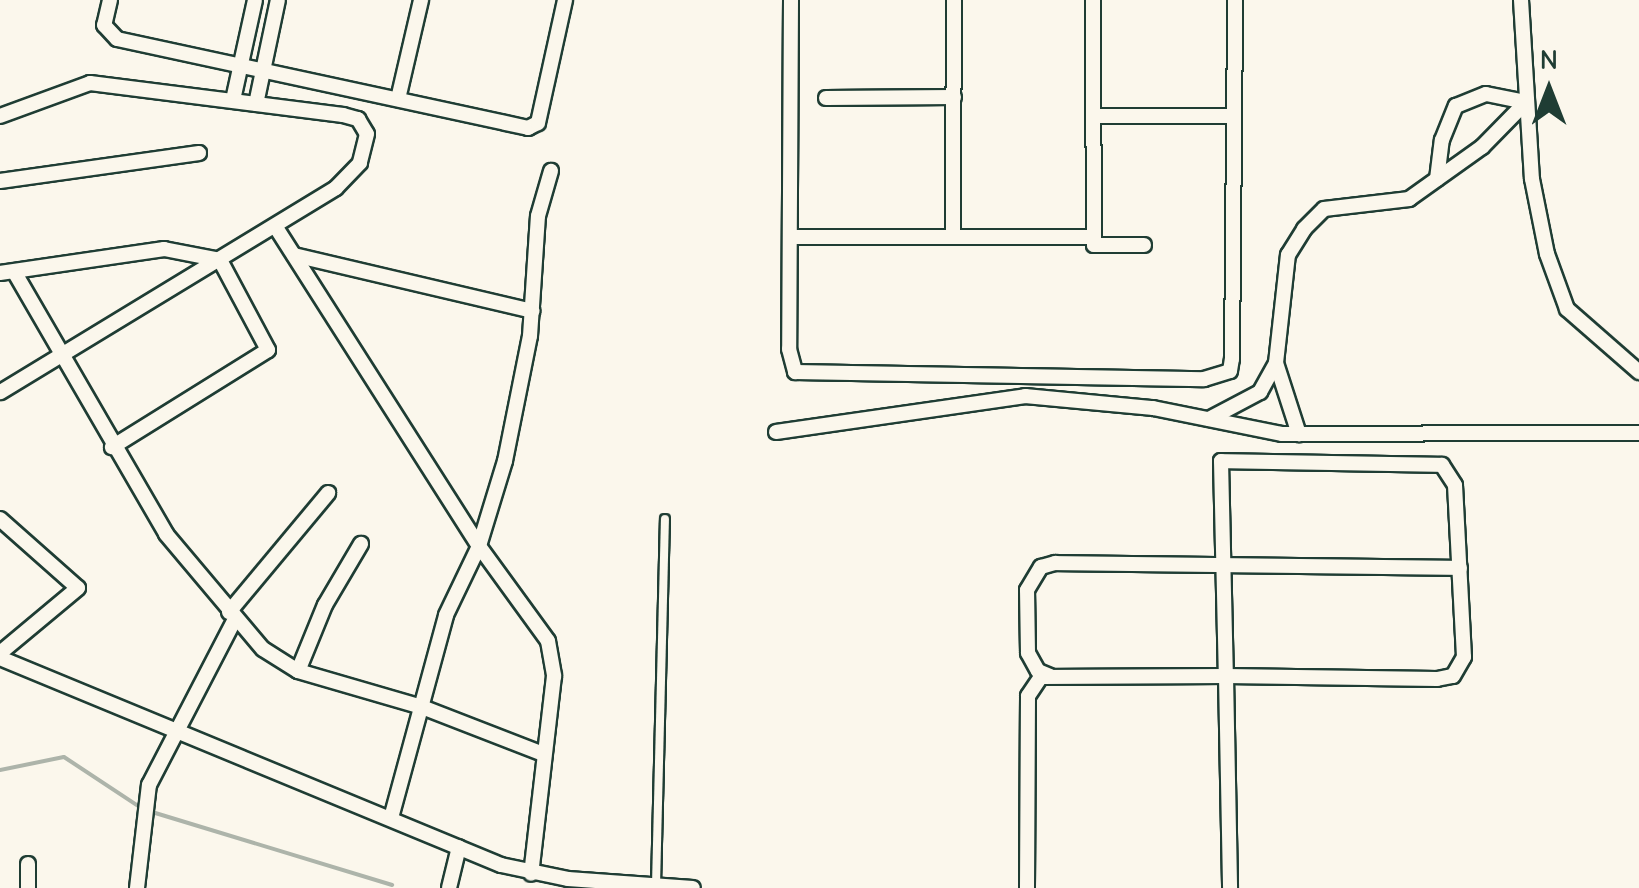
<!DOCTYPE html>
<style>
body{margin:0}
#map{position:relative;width:1639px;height:888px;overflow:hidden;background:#fbf7ec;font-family:"Comic Neue",sans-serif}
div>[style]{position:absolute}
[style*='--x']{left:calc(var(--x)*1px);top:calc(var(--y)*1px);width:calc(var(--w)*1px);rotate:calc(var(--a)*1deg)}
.stream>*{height:4px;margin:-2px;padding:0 2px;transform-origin:2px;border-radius:2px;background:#adb4aa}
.roads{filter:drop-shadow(2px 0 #1f3d34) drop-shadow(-2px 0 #1f3d34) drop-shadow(0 2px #1f3d34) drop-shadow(0 -2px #1f3d34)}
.lane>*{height:8px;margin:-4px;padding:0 4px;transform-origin:4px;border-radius:4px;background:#fbf7ec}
.street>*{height:14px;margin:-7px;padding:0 7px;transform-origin:7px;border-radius:7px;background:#fbf7ec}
span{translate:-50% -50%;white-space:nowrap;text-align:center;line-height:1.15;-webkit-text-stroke:8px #fbf7ec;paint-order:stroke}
.north{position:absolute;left:1499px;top:40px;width:100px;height:100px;-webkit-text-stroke:8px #fbf7ec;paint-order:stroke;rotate:0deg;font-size:28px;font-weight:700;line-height:40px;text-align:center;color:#1f3d34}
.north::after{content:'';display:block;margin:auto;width:35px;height:45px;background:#1f3d34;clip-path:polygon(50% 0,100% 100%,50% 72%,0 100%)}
</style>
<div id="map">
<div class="stream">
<div style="--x:0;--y:770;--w:65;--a:-11.5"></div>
<div style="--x:64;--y:757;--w:95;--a:33.4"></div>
<div style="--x:152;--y:812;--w:251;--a:16.9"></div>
</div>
<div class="roads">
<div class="lane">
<div style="--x:656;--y:885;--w:366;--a:-88.6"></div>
</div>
<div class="street">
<div style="--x:110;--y:0;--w:26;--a:103"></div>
<div style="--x:104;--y:25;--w:19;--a:47"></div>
<div style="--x:117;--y:39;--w:421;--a:12.2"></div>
<div style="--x:528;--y:128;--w:11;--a:-27"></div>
<div style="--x:538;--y:123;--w:126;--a:-77.6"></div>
<div style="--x:791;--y:0;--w:349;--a:90.3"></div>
<div style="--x:789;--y:349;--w:24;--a:75"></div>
<div style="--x:795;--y:372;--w:409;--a:1"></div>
<div style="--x:1204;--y:379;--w:27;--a:-17"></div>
<div style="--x:1230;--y:371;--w:12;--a:-81"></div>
<div style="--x:1232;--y:359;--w:359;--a:-89.5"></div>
<div style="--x:1093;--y:0;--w:245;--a:89.8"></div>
<div style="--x:1094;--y:245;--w:50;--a:0"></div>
<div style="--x:1521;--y:0;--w:179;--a:86.5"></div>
<div style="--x:1532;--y:179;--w:76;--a:78.7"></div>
<div style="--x:1547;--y:254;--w:59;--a:70"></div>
<div style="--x:1567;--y:309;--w:96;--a:41.2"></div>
<div style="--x:826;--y:98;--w:128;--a:-0.4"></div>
<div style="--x:398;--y:99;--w:102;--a:-76.9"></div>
<div style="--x:233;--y:100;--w:102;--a:-77.6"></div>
<div style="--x:256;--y:104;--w:106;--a:-78.1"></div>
<div style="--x:0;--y:116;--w:96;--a:-20.1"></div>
<div style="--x:90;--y:83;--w:255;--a:7.2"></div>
<div style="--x:343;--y:115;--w:16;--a:15"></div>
<div style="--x:358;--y:119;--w:17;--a:59"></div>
<div style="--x:367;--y:134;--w:30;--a:104"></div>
<div style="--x:360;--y:163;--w:35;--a:134"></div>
<div style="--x:336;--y:188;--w:393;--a:148.7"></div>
<div style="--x:1094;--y:116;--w:140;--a:0"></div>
<div style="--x:1437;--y:179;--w:39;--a:-83"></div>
<div style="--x:1442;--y:140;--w:37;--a:-68"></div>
<div style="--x:1456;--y:106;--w:32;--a:-22"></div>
<div style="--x:1486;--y:94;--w:41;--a:11.3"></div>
<div style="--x:0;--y:181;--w:201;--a:-8"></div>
<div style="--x:277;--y:229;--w:376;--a:57.5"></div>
<div style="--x:479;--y:546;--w:117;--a:54"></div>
<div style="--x:548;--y:641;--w:36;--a:80"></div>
<div style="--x:554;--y:676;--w:199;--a:96.6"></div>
<div style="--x:953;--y:236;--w:236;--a:-89.8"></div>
<div style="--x:790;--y:237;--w:304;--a:0"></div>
<div style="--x:294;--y:255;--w:245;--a:13.2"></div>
<div style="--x:0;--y:273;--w:166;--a:-8.3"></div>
<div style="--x:164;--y:249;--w:57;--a:11.1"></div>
<div style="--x:220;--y:260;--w:102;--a:61.9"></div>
<div style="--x:268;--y:350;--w:184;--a:148.1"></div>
<div style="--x:15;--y:273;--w:302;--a:59.9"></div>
<div style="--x:166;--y:534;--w:150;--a:49.9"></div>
<div style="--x:263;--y:649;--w:41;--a:32.2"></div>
<div style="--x:298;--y:671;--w:129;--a:16.2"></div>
<div style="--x:422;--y:707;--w:130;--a:21.2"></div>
<div style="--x:1276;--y:363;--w:75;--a:72.1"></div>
<div style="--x:1209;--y:419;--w:58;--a:-27.9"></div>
<div style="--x:1260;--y:392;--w:33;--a:-61"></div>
<div style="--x:1276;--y:363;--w:109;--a:-83.7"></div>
<div style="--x:1288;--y:255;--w:31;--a:-58"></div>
<div style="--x:1304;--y:229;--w:28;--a:-45"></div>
<div style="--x:1324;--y:209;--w:86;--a:-6.7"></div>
<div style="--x:1409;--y:199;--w:90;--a:-35.5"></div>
<div style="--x:1482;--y:147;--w:63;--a:-45.6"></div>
<div style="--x:776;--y:432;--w:252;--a:-8.2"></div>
<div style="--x:1025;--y:396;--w:129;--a:5.4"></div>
<div style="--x:1153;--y:408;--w:132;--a:11.4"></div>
<div style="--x:1282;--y:434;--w:357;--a:-0.2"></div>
<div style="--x:0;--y:519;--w:104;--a:41.5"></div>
<div style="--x:78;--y:588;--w:102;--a:140.2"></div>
<div style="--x:229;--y:612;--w:155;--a:-50.2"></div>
<div style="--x:0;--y:658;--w:542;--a:22.45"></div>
<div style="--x:501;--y:865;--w:68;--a:11.8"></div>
<div style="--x:568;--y:879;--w:125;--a:4.1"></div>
<div style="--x:298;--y:671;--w:71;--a:-67.8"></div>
<div style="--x:325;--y:605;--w:71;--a:-59.5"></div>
<div style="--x:1050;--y:676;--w:13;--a:-157"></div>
<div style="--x:1038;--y:671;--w:21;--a:-119"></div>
<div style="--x:1028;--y:653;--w:63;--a:-90.9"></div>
<div style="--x:1027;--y:590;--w:27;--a:-59"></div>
<div style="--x:1041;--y:567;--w:15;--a:-16"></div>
<div style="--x:1055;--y:563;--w:405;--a:0.7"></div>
<div style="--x:391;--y:818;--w:210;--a:-74.8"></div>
<div style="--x:446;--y:615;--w:76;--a:-64.4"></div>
<div style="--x:479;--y:546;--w:89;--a:-73"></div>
<div style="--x:505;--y:461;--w:127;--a:-78.7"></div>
<div style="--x:530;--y:336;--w:120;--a:-86.2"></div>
<div style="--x:538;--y:216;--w:47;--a:-73.9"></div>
<div style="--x:28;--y:888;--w:24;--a:-90"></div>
<div style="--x:137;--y:888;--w:104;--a:-83.4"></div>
<div style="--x:149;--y:785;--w:187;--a:-62.6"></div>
<div style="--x:449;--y:888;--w:42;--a:-76.3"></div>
<div style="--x:1027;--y:888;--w:192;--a:-89.7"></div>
<div style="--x:1028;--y:696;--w:23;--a:-56"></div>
<div style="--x:1041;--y:677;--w:185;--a:-0.3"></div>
<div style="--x:1226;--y:676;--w:211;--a:0.8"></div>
<div style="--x:1437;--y:679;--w:16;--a:-11"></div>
<div style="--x:1453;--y:676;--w:22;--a:-60"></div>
<div style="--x:1464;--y:657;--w:172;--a:-93"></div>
<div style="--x:1455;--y:485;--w:24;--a:-123"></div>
<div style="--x:1442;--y:465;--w:221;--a:-179"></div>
<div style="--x:1221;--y:461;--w:215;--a:88.7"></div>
<div style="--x:1226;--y:676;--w:212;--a:88.9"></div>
</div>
</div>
<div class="north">N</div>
</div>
